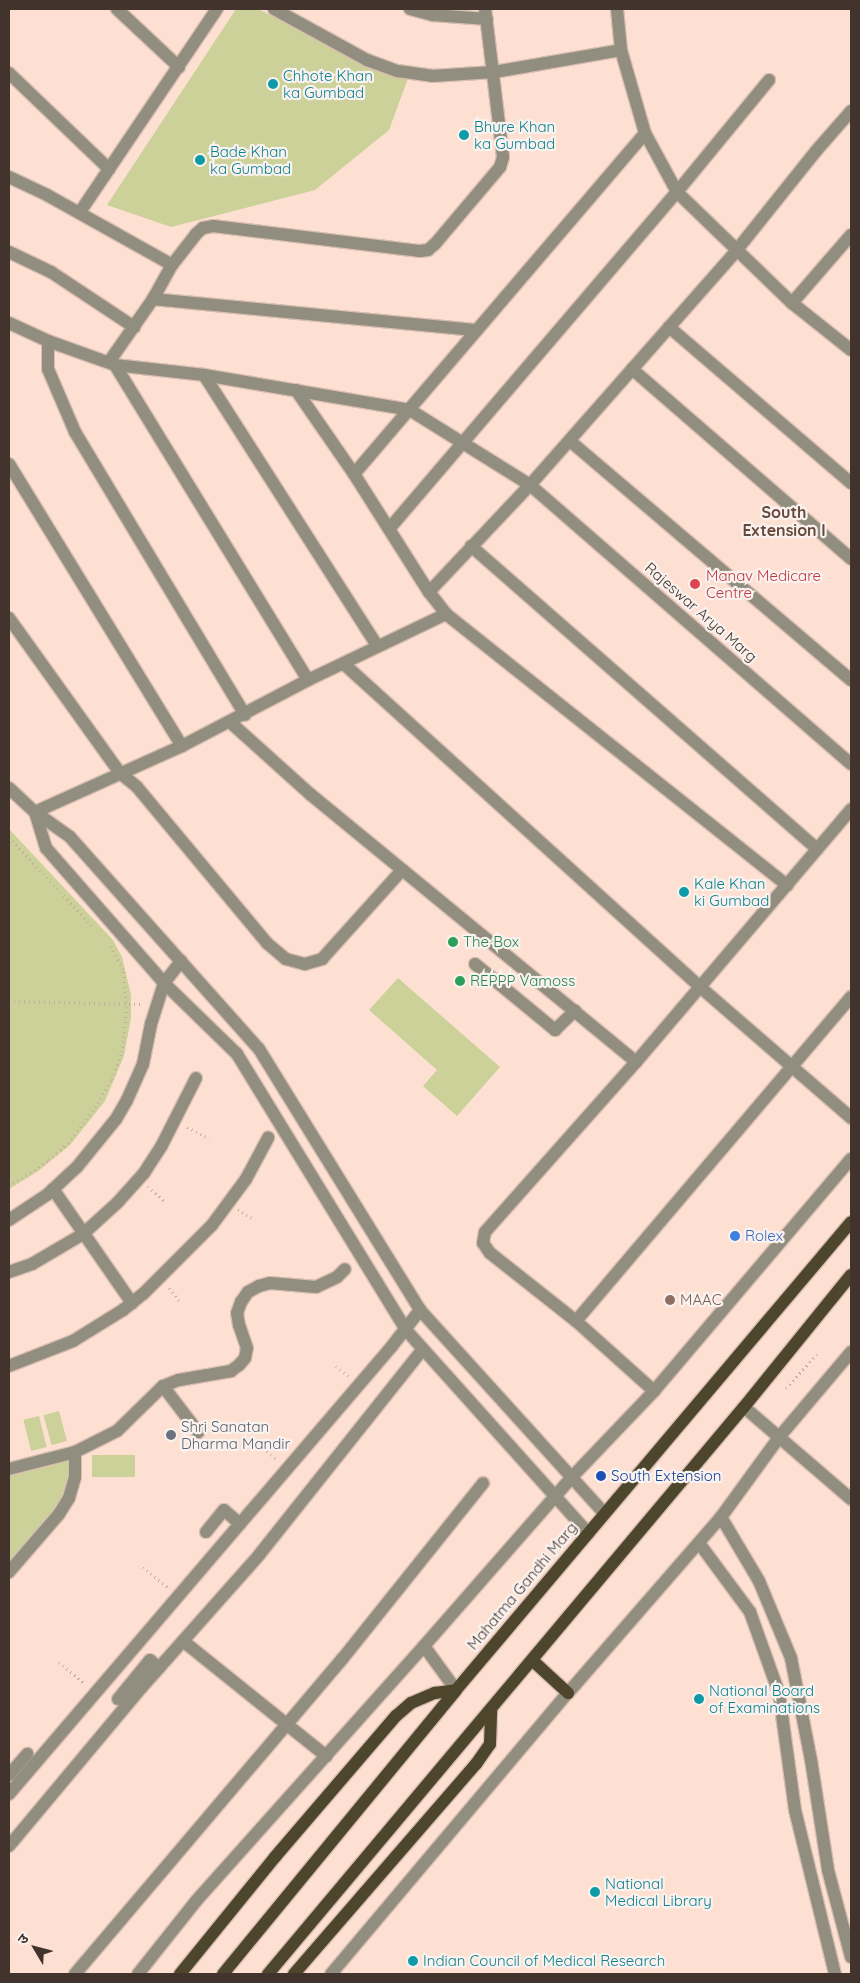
<!DOCTYPE html>
<meta charset="utf-8">
<style>
body{margin:0}
#map{position:relative;width:860px;height:1983px;overflow:hidden;background:#fde0d2;font-family:Quicksand,"Noto Sans Devanagari",sans-serif}
div>[style]{position:absolute}
[style*='--x']{left:calc(var(--x)*1px);top:calc(var(--y)*1px);width:calc(var(--w)*1px);rotate:calc(var(--a)*1deg)}
.green>*{inset:0;background:#cbd198;transform-origin:0 0}
.path>*{height:3px;margin-top:-1.5px;transform-origin:0;background:repeating-linear-gradient(90deg,#c5aca0 0 1px,transparent 0 5px)}
.roads{filter:drop-shadow(1px 0 #d8beb1) drop-shadow(-1px 0 #d8beb1) drop-shadow(0 1px #d8beb1) drop-shadow(0 -1px #d8beb1)}
.minor>*{height:12px;margin:-6px;padding:0 6px;transform-origin:6px;border-radius:6px;background:#918e7f}
.major>*{height:12px;margin:-6px;padding:0 6px;transform-origin:6px;border-radius:6px;background:#4d462d}
.dots>*{width:14px;height:14px;translate:-50% -50%;box-sizing:border-box;border:2px solid #faf2ef;border-radius:50%}
span{translate:-50% -50%;white-space:nowrap;text-align:center;line-height:1.15;-webkit-text-stroke:4.5px #faf2ef;paint-order:stroke}
.culture-label{font-size:15px;color:#0d838f}
.left{translate:0 -50%;text-align:left}
.health-label{font-size:15px;color:#be3a42}
.street-label{font-size:15px;color:#42342d}
.leisure-label{font-size:15px;color:#27864d}
.shop-label{font-size:15px;color:#366cbe}
.education-label{font-size:15px;color:#785e54}
.worship-label{font-size:15px;color:#5b616d}
.transit-label{font-size:15px;color:#164399}
.neighbourhood-label{font-size:16px;color:#66483a;font-weight:700}
.frame{position:absolute;inset:0;border:10px solid #42342d;pointer-events:none}
.north{position:absolute;left:10px;top:1923px;width:50px;height:50px;-webkit-text-stroke:4px #faf2ef;paint-order:stroke;rotate:307deg;font-size:14px;font-weight:700;line-height:20px;text-align:center;color:#42342d}
.north::after{content:'';display:block;margin:auto;width:18px;height:22px;background:#42342d;clip-path:polygon(50% 0,100% 100%,50% 72%,0 100%)}
</style>
<div id="map">
<div class="green">
<div style="clip-path:polygon(236px 9px,258px 9px,366px 63px,411px 70px,389px 130px,315px 190px,171px 227px,107px 205px)"></div>
<div style="clip-path:polygon(9px 829px,113px 940px,122px 957px,131px 995px,131px 1018px,124px 1056px,105px 1101px,70px 1145px,37px 1172px,9px 1189px)"></div>
<div style="clip-path:polygon(398px 978px,500px 1067px,457px 1116px,423px 1086px,437px 1070px,369px 1010px)"></div>
<div style="left:59px;top:1411px;width:31px;height:16px;rotate:75deg"></div>
<div style="left:39px;top:1416px;width:32px;height:16px;rotate:76deg"></div>
<div style="left:92px;top:1455px;width:43px;height:22px"></div>
<div style="clip-path:polygon(72px 1460px,63px 1494px,53px 1511px,9px 1563px,9px 1475px)"></div>
</div>
<div class="path">
<div style="--x:9;--y:837;--w:122;--a:47"></div>
<div style="--x:9;--y:1001;--w:134;--a:1.3"></div>
<div style="--x:187;--y:1127;--w:25;--a:27"></div>
<div style="--x:9;--y:1186;--w:48;--a:-33"></div>
<div style="--x:49;--y:1160;--w:25;--a:-42"></div>
<div style="--x:68;--y:1143;--w:50;--a:-53.1"></div>
<div style="--x:98;--y:1103;--w:28;--a:-60"></div>
<div style="--x:112;--y:1079;--w:29;--a:-70"></div>
<div style="--x:122;--y:1052;--w:45;--a:-83.7"></div>
<div style="--x:127;--y:1007;--w:38;--a:-96"></div>
<div style="--x:123;--y:969;--w:27;--a:-118"></div>
<div style="--x:148;--y:1186;--w:22;--a:43"></div>
<div style="--x:238;--y:1209;--w:20;--a:33"></div>
<div style="--x:169;--y:1288;--w:16;--a:52"></div>
<div style="--x:336;--y:1366;--w:16;--a:38"></div>
<div style="--x:786;--y:1388;--w:49;--a:-47.5"></div>
<div style="--x:263;--y:1448;--w:19;--a:39"></div>
<div style="--x:143;--y:1567;--w:32;--a:39"></div>
<div style="--x:59;--y:1662;--w:34;--a:40"></div>
</div>
<div class="roads">
<div class="minor">
<div style="--x:117;--y:9;--w:85;--a:43.1"></div>
<div style="--x:274;--y:9;--w:106;--a:28.7"></div>
<div style="--x:367;--y:60;--w:33;--a:20"></div>
<div style="--x:398;--y:71;--w:34;--a:8"></div>
<div style="--x:432;--y:76;--w:62;--a:-3.7"></div>
<div style="--x:494;--y:72;--w:129;--a:-9.8"></div>
<div style="--x:410;--y:9;--w:24;--a:15"></div>
<div style="--x:433;--y:15;--w:54;--a:4.2"></div>
<div style="--x:617;--y:9;--w:41;--a:84.4"></div>
<div style="--x:621;--y:50;--w:86;--a:73.9"></div>
<div style="--x:645;--y:133;--w:67;--a:61.5"></div>
<div style="--x:677;--y:192;--w:160;--a:44"></div>
<div style="--x:792;--y:303;--w:75;--a:38.5"></div>
<div style="--x:9;--y:73;--w:139;--a:43.8"></div>
<div style="--x:9;--y:177;--w:42;--a:25.3"></div>
<div style="--x:47;--y:195;--w:143;--a:29.2"></div>
<div style="--x:80;--y:212;--w:245;--a:-56"></div>
<div style="--x:9;--y:252;--w:47;--a:25.5"></div>
<div style="--x:51;--y:272;--w:100;--a:33.5"></div>
<div style="--x:153;--y:299;--w:325;--a:5.5"></div>
<div style="--x:792;--y:303;--w:90;--a:-49.1"></div>
<div style="--x:9;--y:323;--w:43;--a:24.8"></div>
<div style="--x:48;--y:341;--w:71;--a:19.7"></div>
<div style="--x:115;--y:365;--w:90;--a:6.4"></div>
<div style="--x:204;--y:375;--w:209;--a:9.6"></div>
<div style="--x:410;--y:410;--w:142;--a:32"></div>
<div style="--x:530;--y:485;--w:425;--a:41"></div>
<div style="--x:669;--y:327;--w:240;--a:40.6"></div>
<div style="--x:48;--y:341;--w:28;--a:90"></div>
<div style="--x:48;--y:369;--w:69;--a:66.8"></div>
<div style="--x:75;--y:432;--w:330;--a:59"></div>
<div style="--x:109;--y:362;--w:77;--a:-55.1"></div>
<div style="--x:153;--y:299;--w:39;--a:-61"></div>
<div style="--x:172;--y:265;--w:39;--a:-52"></div>
<div style="--x:196;--y:234;--w:9;--a:-41"></div>
<div style="--x:203;--y:228;--w:10;--a:-11"></div>
<div style="--x:213;--y:226;--w:209;--a:6.9"></div>
<div style="--x:420;--y:251;--w:8;--a:-7"></div>
<div style="--x:428;--y:250;--w:9;--a:-41"></div>
<div style="--x:435;--y:244;--w:101;--a:-49.8"></div>
<div style="--x:500;--y:167;--w:10;--a:-73"></div>
<div style="--x:503;--y:157;--w:149;--a:-96.9"></div>
<div style="--x:115;--y:365;--w:369;--a:58.5"></div>
<div style="--x:632;--y:369;--w:290;--a:40.9"></div>
<div style="--x:204;--y:375;--w:322;--a:57.4"></div>
<div style="--x:296;--y:390;--w:102;--a:55.4"></div>
<div style="--x:354;--y:474;--w:140;--a:57.6"></div>
<div style="--x:429;--y:592;--w:28;--a:52"></div>
<div style="--x:446;--y:614;--w:436;--a:38.5"></div>
<div style="--x:570;--y:441;--w:369;--a:40.4"></div>
<div style="--x:9;--y:464;--w:331;--a:58.5"></div>
<div style="--x:354;--y:474;--w:448;--a:-49.5"></div>
<div style="--x:389;--y:529;--w:443;--a:-49.5"></div>
<div style="--x:677;--y:192;--w:145;--a:-50.6"></div>
<div style="--x:471;--y:546;--w:460;--a:41.2"></div>
<div style="--x:429;--y:592;--w:147;--a:-46.7"></div>
<div style="--x:530;--y:485;--w:312;--a:-48.6"></div>
<div style="--x:736;--y:251;--w:128;--a:-51.3"></div>
<div style="--x:816;--y:151;--w:53;--a:-48.8"></div>
<div style="--x:9;--y:618;--w:191;--a:54.4"></div>
<div style="--x:120;--y:773;--w:22;--a:39"></div>
<div style="--x:137;--y:787;--w:204;--a:50.2"></div>
<div style="--x:268;--y:944;--w:23;--a:40"></div>
<div style="--x:286;--y:959;--w:20;--a:15"></div>
<div style="--x:305;--y:964;--w:18;--a:-16"></div>
<div style="--x:322;--y:959;--w:120;--a:-48"></div>
<div style="--x:344;--y:664;--w:481;--a:42.2"></div>
<div style="--x:700;--y:987;--w:200;--a:40.9"></div>
<div style="--x:230;--y:722;--w:108;--a:42"></div>
<div style="--x:310;--y:794;--w:422;--a:39.4"></div>
<div style="--x:9;--y:788;--w:35;--a:43"></div>
<div style="--x:35;--y:812;--w:43;--a:35.5"></div>
<div style="--x:70;--y:837;--w:284;--a:48.3"></div>
<div style="--x:259;--y:1049;--w:307;--a:58.3"></div>
<div style="--x:420;--y:1310;--w:274;--a:47.8"></div>
<div style="--x:35;--y:812;--w:38;--a:73"></div>
<div style="--x:46;--y:848;--w:179;--a:48.8"></div>
<div style="--x:164;--y:983;--w:102;--a:44.2"></div>
<div style="--x:237;--y:1054;--w:324;--a:58.5"></div>
<div style="--x:406;--y:1330;--w:273;--a:48.1"></div>
<div style="--x:35;--y:812;--w:161;--a:-24.2"></div>
<div style="--x:182;--y:746;--w:142;--a:-27.6"></div>
<div style="--x:308;--y:680;--w:153;--a:-25.6"></div>
<div style="--x:475;--y:964;--w:104;--a:39.5"></div>
<div style="--x:555;--y:1030;--w:28;--a:-44"></div>
<div style="--x:53;--y:1189;--w:139;--a:55.3"></div>
<div style="--x:9;--y:1220;--w:47;--a:-33.7"></div>
<div style="--x:48;--y:1194;--w:40;--a:-43"></div>
<div style="--x:77;--y:1167;--w:62;--a:-50.9"></div>
<div style="--x:116;--y:1119;--w:22;--a:-60"></div>
<div style="--x:127;--y:1100;--w:39;--a:-66"></div>
<div style="--x:143;--y:1064;--w:41;--a:-78.7"></div>
<div style="--x:151;--y:1024;--w:43;--a:-72.4"></div>
<div style="--x:164;--y:983;--w:28;--a:-52"></div>
<div style="--x:9;--y:1272;--w:24;--a:-19"></div>
<div style="--x:32;--y:1264;--w:59;--a:-30.5"></div>
<div style="--x:83;--y:1234;--w:47;--a:-42.4"></div>
<div style="--x:118;--y:1202;--w:39;--a:-48"></div>
<div style="--x:144;--y:1173;--w:33;--a:-57"></div>
<div style="--x:162;--y:1145;--w:75;--a:-63.1"></div>
<div style="--x:576;--y:1321;--w:425;--a:-49.7"></div>
<div style="--x:9;--y:1366;--w:69;--a:-21.3"></div>
<div style="--x:73;--y:1341;--w:59;--a:-31.8"></div>
<div style="--x:123;--y:1310;--w:26;--a:-39"></div>
<div style="--x:143;--y:1294;--w:98;--a:-45"></div>
<div style="--x:212;--y:1225;--w:57;--a:-53.5"></div>
<div style="--x:246;--y:1179;--w:47;--a:-61.8"></div>
<div style="--x:163;--y:1386;--w:58;--a:52.7"></div>
<div style="--x:654;--y:1391;--w:105;--a:-138.1"></div>
<div style="--x:576;--y:1321;--w:110;--a:-141.7"></div>
<div style="--x:490;--y:1253;--w:12;--a:-125"></div>
<div style="--x:483;--y:1243;--w:11;--a:-80"></div>
<div style="--x:485;--y:1232;--w:227;--a:-48.4"></div>
<div style="--x:636;--y:1062;--w:332;--a:-49.6"></div>
<div style="--x:744;--y:1407;--w:141;--a:40.7"></div>
<div style="--x:75;--y:1452;--w:47;--a:-26.6"></div>
<div style="--x:117;--y:1431;--w:64;--a:-44.4"></div>
<div style="--x:163;--y:1386;--w:17;--a:-21"></div>
<div style="--x:179;--y:1380;--w:53;--a:-9.8"></div>
<div style="--x:231;--y:1371;--w:10;--a:-37"></div>
<div style="--x:239;--y:1365;--w:9;--a:-49"></div>
<div style="--x:245;--y:1358;--w:10;--a:-79"></div>
<div style="--x:247;--y:1348;--w:24;--a:-109"></div>
<div style="--x:239;--y:1325;--w:12;--a:-99"></div>
<div style="--x:237;--y:1313;--w:12;--a:-70"></div>
<div style="--x:241;--y:1302;--w:12;--a:-55"></div>
<div style="--x:248;--y:1292;--w:13;--a:-29"></div>
<div style="--x:259;--y:1286;--w:11;--a:-15"></div>
<div style="--x:270;--y:1283;--w:46;--a:5"></div>
<div style="--x:316;--y:1287;--w:23;--a:-25"></div>
<div style="--x:337;--y:1277;--w:11;--a:-45"></div>
<div style="--x:9;--y:1469;--w:68;--a:-14.4"></div>
<div style="--x:75;--y:1452;--w:25;--a:90"></div>
<div style="--x:75;--y:1477;--w:22;--a:106"></div>
<div style="--x:69;--y:1498;--w:19;--a:122"></div>
<div style="--x:59;--y:1514;--w:77;--a:130.8"></div>
<div style="--x:721;--y:1517;--w:74;--a:59.3"></div>
<div style="--x:759;--y:1581;--w:83;--a:67.4"></div>
<div style="--x:791;--y:1658;--w:104;--a:78.9"></div>
<div style="--x:811;--y:1760;--w:111;--a:81.2"></div>
<div style="--x:828;--y:1870;--w:90;--a:75.2"></div>
<div style="--x:206;--y:1532;--w:28;--a:-51"></div>
<div style="--x:224;--y:1510;--w:21;--a:41"></div>
<div style="--x:699;--y:1543;--w:86;--a:53.5"></div>
<div style="--x:750;--y:1612;--w:86;--a:70.3"></div>
<div style="--x:779;--y:1693;--w:118;--a:82.2"></div>
<div style="--x:795;--y:1810;--w:169;--a:76.3"></div>
<div style="--x:183;--y:1641;--w:184;--a:38.8"></div>
<div style="--x:424;--y:1646;--w:54;--a:54"></div>
<div style="--x:118;--y:1699;--w:50;--a:-50.6"></div>
<div style="--x:150;--y:1660;--w:12;--a:42"></div>
<div style="--x:9;--y:1775;--w:28;--a:-49"></div>
<div style="--x:9;--y:1794;--w:589;--a:-49.47"></div>
<div style="--x:392;--y:1346;--w:46;--a:-52.1"></div>
<div style="--x:9;--y:1846;--w:207;--a:-50.1"></div>
<div style="--x:142;--y:1687;--w:176;--a:-48.4"></div>
<div style="--x:259;--y:1555;--w:263;--a:-51.5"></div>
<div style="--x:75;--y:1974;--w:414;--a:-49.7"></div>
<div style="--x:343;--y:1658;--w:224;--a:-51.3"></div>
<div style="--x:138;--y:1974;--w:93;--a:-51.5"></div>
<div style="--x:196;--y:1901;--w:342;--a:-48.2"></div>
<div style="--x:424;--y:1646;--w:223;--a:-48.8"></div>
<div style="--x:571;--y:1478;--w:120;--a:-46.3"></div>
<div style="--x:654;--y:1391;--w:304;--a:-49.7"></div>
<div style="--x:331;--y:1974;--w:368;--a:-49.9"></div>
<div style="--x:568;--y:1693;--w:233;--a:-49"></div>
<div style="--x:721;--y:1517;--w:100;--a:-53.9"></div>
<div style="--x:780;--y:1436;--w:110;--a:-49.8"></div>
</div>
<div class="major">
<div style="--x:532;--y:1660;--w:49;--a:42.5"></div>
<div style="--x:180;--y:1974;--w:151;--a:-50.9"></div>
<div style="--x:275;--y:1857;--w:186;--a:-49.4"></div>
<div style="--x:396;--y:1716;--w:20;--a:-41"></div>
<div style="--x:411;--y:1703;--w:26;--a:-23"></div>
<div style="--x:435;--y:1693;--w:21;--a:-8"></div>
<div style="--x:223;--y:1974;--w:367;--a:-50.6"></div>
<div style="--x:456;--y:1690;--w:612;--a:-49.84"></div>
<div style="--x:268;--y:1974;--w:740;--a:-49.99"></div>
<div style="--x:744;--y:1407;--w:170;--a:-51"></div>
<div style="--x:294;--y:1974;--w:278;--a:-49.1"></div>
<div style="--x:476;--y:1764;--w:24;--a:-55"></div>
<div style="--x:490;--y:1744;--w:34;--a:-88"></div>
</div>
</div>
<div class="dots">
<div style="left:273px;top:84px;background:#0f9aa8"></div>
<div style="left:464px;top:135px;background:#0f9aa8"></div>
<div style="left:200px;top:160px;background:#0f9aa8"></div>
<div style="left:695px;top:584px;background:#e0444e"></div>
<div style="left:684px;top:892px;background:#0f9aa8"></div>
<div style="left:453px;top:942px;background:#2e9e5b"></div>
<div style="left:460px;top:981px;background:#2e9e5b"></div>
<div style="left:735px;top:1236px;background:#3f7fe0"></div>
<div style="left:670px;top:1300px;background:#8d6e63"></div>
<div style="left:171px;top:1435px;background:#6b7280"></div>
<div style="left:601px;top:1476px;background:#1a4fb4"></div>
<div style="left:699px;top:1699px;background:#0f9aa8"></div>
<div style="left:595px;top:1892px;background:#0f9aa8"></div>
<div style="left:413px;top:1961px;background:#0f9aa8"></div>
</div>
<div class="culture-label">
<span class="left" style="left:283px;top:84px">Chhote Khan<br>ka Gumbad</span>
<span class="left" style="left:474px;top:135px">Bhure Khan<br>ka Gumbad</span>
<span class="left" style="left:210px;top:160px">Bade Khan<br>ka Gumbad</span>
<span class="left" style="left:694px;top:892px">Kale Khan<br>ki Gumbad</span>
<span class="left" style="left:709px;top:1699px">National Board<br>of Examinations</span>
<span class="left" style="left:605px;top:1892px">National<br>Medical Library</span>
<span class="left" style="left:423px;top:1961px">Indian Council of Medical Research</span>
</div>
<div class="health-label">
<span class="left" style="left:706px;top:584px">Manav Medicare<br>Centre</span>
</div>
<div class="street-label">
<span style="left:701px;top:612px;rotate:41deg">Rajeswar Arya Marg</span>
<span style="left:522px;top:1586px;rotate:-50deg">Mahatma Gandhi Marg</span>
</div>
<div class="leisure-label">
<span class="left" style="left:463px;top:942px">The Box</span>
<span class="left" style="left:470px;top:981px">REPPP Vamoss</span>
</div>
<div class="shop-label">
<span class="left" style="left:745px;top:1236px">Rolex</span>
</div>
<div class="education-label">
<span class="left" style="left:680px;top:1300px">MAAC</span>
</div>
<div class="worship-label">
<span class="left" style="left:181px;top:1435px">Shri Sanatan<br>Dharma Mandir</span>
</div>
<div class="transit-label">
<span class="left" style="left:611px;top:1476px">South Extension</span>
</div>
<div class="neighbourhood-label">
<span style="left:784px;top:521px">South<br>Extension I</span>
</div>
<div class="frame"></div>
<div class="north">उ</div>
</div>
